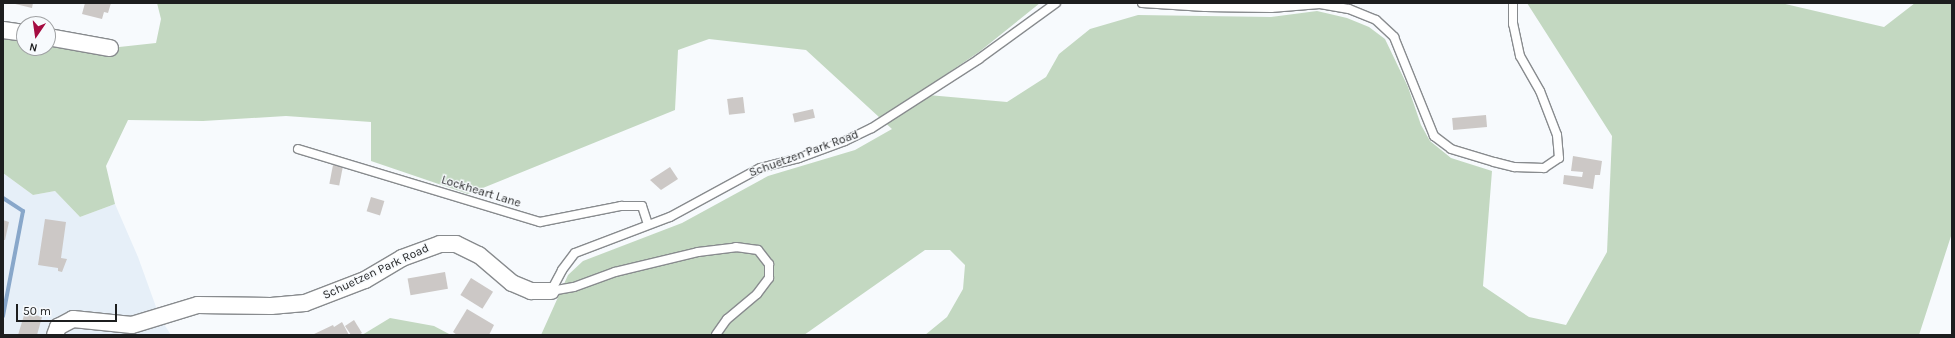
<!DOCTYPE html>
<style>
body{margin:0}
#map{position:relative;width:1955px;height:338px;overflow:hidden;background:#f7fafd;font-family:Karla,sans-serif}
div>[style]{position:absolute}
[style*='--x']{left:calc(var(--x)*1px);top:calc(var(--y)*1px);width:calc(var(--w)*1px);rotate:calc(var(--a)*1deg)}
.built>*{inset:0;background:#e6eff8}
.green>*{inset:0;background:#c3d8c1}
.stream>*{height:4px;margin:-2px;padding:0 2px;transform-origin:2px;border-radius:2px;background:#88a7ca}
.building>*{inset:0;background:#ccc8c6;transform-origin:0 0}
.roads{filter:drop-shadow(1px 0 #888b8e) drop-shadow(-1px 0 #888b8e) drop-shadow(0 1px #888b8e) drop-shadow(0 -1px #888b8e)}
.service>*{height:8px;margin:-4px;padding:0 4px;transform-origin:4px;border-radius:4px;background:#fff}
.minor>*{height:16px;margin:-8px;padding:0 8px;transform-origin:8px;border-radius:8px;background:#fff}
span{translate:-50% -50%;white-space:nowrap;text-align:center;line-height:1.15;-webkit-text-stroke:3px #f7fafd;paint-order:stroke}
.street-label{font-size:12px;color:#1d1e1f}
.frame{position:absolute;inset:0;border:4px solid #1d1e1f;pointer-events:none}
.north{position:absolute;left:16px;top:16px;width:40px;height:40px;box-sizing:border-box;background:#f7fafd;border:1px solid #a0a2a4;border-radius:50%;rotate:193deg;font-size:11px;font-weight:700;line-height:16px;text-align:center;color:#1d1e1f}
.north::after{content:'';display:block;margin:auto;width:14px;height:18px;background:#a50c41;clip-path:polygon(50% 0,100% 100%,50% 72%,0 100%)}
.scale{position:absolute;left:16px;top:304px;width:101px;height:18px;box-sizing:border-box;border:2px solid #1d1e1f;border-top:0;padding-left:5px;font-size:12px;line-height:14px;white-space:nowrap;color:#1d1e1f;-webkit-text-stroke:3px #f7fafd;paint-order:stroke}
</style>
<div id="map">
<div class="built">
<div style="clip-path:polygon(3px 173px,33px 195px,55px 191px,80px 217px,115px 204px,138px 257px,160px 318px,171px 335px,3px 335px)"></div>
</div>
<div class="green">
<div style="clip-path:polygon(157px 3px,1040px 3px,979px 52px,917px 94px,1007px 102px,1046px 77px,1059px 54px,1090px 29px,1138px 15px,1271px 17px,1317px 11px,1347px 18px,1369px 27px,1385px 39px,1408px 87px,1421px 125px,1430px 141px,1451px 158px,1492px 171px,1483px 286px,1529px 317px,1566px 325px,1607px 252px,1612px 136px,1527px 3px,1781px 3px,1884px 27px,1915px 3px,1952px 3px,1952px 233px,1919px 335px,925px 335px,947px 317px,963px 289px,965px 265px,950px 250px,925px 250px,804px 335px,541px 335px,568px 275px,583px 261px,682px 223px,768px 176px,855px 150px,892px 129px,806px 50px,709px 39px,678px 50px,675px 110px,468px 194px,371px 161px,371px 122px,286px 116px,203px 121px,128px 120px,106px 166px,115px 204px,80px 217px,55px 191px,33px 195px,3px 173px,3px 30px,24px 33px,24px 48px,48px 48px,48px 37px,110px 48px,156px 43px,161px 19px)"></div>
<div style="clip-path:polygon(390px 318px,434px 326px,451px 335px,362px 335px)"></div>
</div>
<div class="stream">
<div style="--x:3;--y:198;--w:24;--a:33"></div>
<div style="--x:23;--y:211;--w:107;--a:100.8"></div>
</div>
<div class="building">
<div style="clip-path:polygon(11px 3px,33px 3px,32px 8px)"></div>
<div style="clip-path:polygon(85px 3px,111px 3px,108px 13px,104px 12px,102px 19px,82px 14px)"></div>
<div style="left:743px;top:97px;width:16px;height:16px;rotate:83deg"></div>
<div style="left:813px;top:109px;width:9px;height:21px;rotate:77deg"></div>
<div style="left:1486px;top:115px;width:12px;height:34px;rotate:85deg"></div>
<div style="clip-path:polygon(1573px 156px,1602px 161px,1600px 175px,1595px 175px,1593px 189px,1563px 184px,1564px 175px,1582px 177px,1583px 172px,1571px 171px)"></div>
<div style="left:333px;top:165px;width:10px;height:19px;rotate:11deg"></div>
<div style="clip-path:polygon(670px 167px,678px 179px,661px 190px,650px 180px)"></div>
<div style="left:371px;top:197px;width:14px;height:15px;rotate:17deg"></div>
<div style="clip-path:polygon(45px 219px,66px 222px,61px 258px,67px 259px,62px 272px,58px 271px,58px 268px,38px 265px)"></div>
<div style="clip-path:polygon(3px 220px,9px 222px,5px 240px,3px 240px)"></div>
<div style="left:445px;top:272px;width:17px;height:38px;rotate:80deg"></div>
<div style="left:471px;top:278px;width:26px;height:20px;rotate:32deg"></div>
<div style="clip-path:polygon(467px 309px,494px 325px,489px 335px,457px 335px,453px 332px)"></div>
<div style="clip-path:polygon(25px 312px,42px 317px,37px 335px,18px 335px)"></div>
<div style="clip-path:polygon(354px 320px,362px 333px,359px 335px,351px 335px,345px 326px)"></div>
<div style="clip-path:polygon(342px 322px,349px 335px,312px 335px,333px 325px,334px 327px)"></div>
</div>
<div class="roads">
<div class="service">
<div style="--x:1142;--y:3;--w:63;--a:3.6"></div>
<div style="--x:1205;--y:7;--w:66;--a:0.9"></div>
<div style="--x:1271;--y:8;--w:49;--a:-4.7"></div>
<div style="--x:1320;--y:4;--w:29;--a:10"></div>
<div style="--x:1349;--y:9;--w:29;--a:22"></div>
<div style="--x:1376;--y:20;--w:25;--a:43"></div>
<div style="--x:1394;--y:37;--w:107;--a:68"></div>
<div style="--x:1434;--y:136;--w:21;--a:37"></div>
<div style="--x:1451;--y:149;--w:45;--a:16.8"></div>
<div style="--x:1494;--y:162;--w:21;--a:14"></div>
<div style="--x:1514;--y:167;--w:30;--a:2"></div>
<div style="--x:1544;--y:168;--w:18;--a:-34"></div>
<div style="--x:1559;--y:158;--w:23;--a:-95"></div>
<div style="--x:1557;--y:135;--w:47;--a:-111.1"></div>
<div style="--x:1540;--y:91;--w:40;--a:-119.7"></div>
<div style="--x:1520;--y:56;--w:33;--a:-102"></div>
<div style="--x:1513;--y:24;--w:21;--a:-90"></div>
<div style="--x:298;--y:149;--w:253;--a:16.8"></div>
<div style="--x:540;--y:222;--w:83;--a:-11.2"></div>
<div style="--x:621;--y:206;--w:21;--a:0"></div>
<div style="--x:642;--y:206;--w:19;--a:72"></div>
<div style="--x:551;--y:291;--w:24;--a:-62"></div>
<div style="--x:562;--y:270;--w:21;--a:-53"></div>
<div style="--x:575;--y:253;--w:102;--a:-20.8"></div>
<div style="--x:670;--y:217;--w:102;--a:-28.6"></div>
<div style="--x:760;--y:168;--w:40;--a:-14.4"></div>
<div style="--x:799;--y:158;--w:49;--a:-20.3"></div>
<div style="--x:845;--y:141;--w:30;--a:-26"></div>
<div style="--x:872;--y:128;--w:127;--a:-32.8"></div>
<div style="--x:979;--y:59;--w:95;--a:-36"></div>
<div style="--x:551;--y:291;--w:23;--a:-10"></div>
<div style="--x:574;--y:287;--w:44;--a:-20.1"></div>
<div style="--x:615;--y:272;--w:85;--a:-13.5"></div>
<div style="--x:698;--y:252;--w:38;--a:-7"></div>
<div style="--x:736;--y:247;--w:22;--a:8"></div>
<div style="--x:758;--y:250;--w:18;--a:52"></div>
<div style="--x:769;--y:264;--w:14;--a:90"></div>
<div style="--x:769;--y:278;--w:20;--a:127"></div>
<div style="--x:757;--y:294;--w:39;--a:140"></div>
<div style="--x:727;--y:319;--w:19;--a:125"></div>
</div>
<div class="minor">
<div style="--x:3;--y:30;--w:21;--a:8"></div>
<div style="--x:48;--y:37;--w:63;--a:10.1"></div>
<div style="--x:55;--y:335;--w:9;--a:-69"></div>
<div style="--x:58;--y:327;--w:17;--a:-28"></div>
<div style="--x:73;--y:319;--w:59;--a:5.8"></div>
<div style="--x:132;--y:325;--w:69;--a:-16.9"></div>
<div style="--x:198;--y:305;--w:73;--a:0.8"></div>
<div style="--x:271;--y:306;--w:34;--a:-5"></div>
<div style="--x:305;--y:303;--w:64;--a:-21"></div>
<div style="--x:365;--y:280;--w:43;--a:-30.7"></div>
<div style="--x:402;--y:258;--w:40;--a:-20.2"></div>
<div style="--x:440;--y:244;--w:16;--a:0"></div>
<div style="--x:456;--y:244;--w:25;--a:26"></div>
<div style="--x:479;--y:255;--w:43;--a:40.3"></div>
<div style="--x:512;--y:283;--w:21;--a:23"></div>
<div style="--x:531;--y:291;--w:20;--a:0"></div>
</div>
</div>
<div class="street-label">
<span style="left:804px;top:154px;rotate:-20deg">Schuetzen Park Road</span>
<span style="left:481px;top:192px;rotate:17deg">Lockheart Lane</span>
<span style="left:376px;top:272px;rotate:-25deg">Schuetzen Park Road</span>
</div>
<div class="frame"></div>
<div class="north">N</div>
<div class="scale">50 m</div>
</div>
